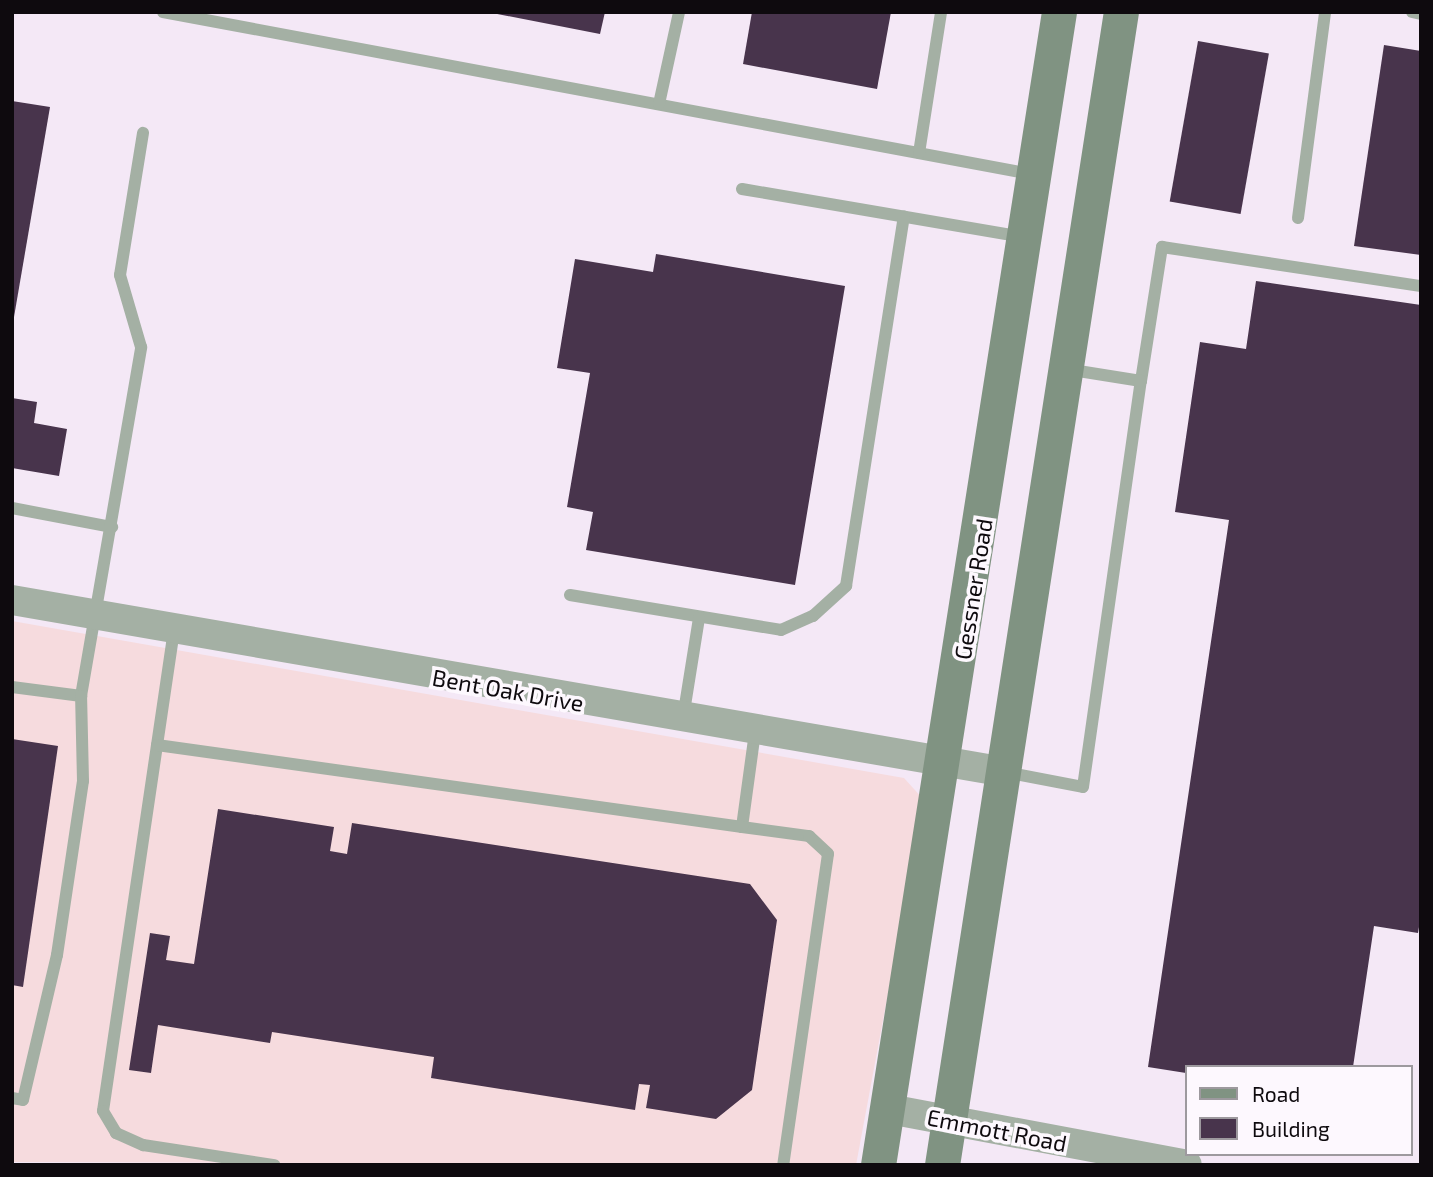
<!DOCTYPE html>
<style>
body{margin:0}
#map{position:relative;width:1433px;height:1177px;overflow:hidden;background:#f4e8f6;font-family:"Exo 2",sans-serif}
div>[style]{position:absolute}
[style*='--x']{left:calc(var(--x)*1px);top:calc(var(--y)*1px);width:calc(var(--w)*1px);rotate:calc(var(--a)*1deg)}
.commercial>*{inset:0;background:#f6dbde}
.building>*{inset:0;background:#48344c;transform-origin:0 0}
.service>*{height:12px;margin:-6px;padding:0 6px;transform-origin:6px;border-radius:6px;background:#a4b0a4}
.tertiary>*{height:30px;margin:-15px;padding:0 15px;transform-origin:15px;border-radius:15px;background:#a4b0a4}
.secondary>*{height:35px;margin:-17.5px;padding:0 17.5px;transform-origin:17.5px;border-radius:17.5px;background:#809382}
span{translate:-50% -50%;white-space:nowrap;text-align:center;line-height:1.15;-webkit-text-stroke:7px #fdf8fe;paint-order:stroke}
.street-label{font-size:23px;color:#0e0a0e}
.frame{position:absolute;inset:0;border:14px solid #0e0a0e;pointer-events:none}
.legend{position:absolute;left:1185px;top:1065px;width:228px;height:91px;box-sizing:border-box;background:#fdf8fe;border:2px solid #9d999e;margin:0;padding:9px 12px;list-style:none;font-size:21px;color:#0e0a0e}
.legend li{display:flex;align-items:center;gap:14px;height:35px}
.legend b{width:35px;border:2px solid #9d999e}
</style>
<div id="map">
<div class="commercial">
<div style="clip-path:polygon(12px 621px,904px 778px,924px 800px,856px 1165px,12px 1162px)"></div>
</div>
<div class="building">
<div style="clip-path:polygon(487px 12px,605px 12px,600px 34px)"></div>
<div style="clip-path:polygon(752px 12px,891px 12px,877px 89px,743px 64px)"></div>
<div style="left:1198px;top:41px;width:72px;height:163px;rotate:10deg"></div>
<div style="clip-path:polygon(1384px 45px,1421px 51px,1421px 255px,1354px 246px)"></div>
<div style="clip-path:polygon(12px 101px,50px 107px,14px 317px,12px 317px)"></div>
<div style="clip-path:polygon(656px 254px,845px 286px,795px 585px,586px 550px,593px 512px,567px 507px,590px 373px,557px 368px,575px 259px,653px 272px)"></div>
<div style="clip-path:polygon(1256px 281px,1421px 305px,1421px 915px,1418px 933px,1374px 926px,1353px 1067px,1186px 1067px,1186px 1073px,1148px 1067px,1229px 520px,1175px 512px,1200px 342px,1246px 349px)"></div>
<div style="clip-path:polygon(12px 398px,37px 402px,34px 423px,67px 429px,59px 476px,12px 468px)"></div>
<div style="clip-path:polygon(12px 739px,58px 746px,23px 987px,12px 985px)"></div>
<div style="clip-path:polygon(218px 809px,334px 827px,330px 851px,347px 854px,352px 823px,750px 884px,777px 920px,752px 1090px,716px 1119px,646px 1108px,650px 1085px,639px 1084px,635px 1110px,431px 1078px,434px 1057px,272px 1032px,270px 1043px,158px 1025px,151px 1073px,129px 1070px,150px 933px,170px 936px,166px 960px,194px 964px)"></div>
</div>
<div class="service">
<div style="--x:163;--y:12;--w:882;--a:10.58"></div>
<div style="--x:1412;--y:12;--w:9;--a:13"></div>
<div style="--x:659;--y:104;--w:94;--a:-77.7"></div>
<div style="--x:919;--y:153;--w:143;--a:-81.1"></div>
<div style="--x:742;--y:189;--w:285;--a:9.7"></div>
<div style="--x:1298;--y:218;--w:208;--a:-82.5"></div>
<div style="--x:1141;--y:381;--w:136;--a:-81.1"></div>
<div style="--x:1162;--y:247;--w:262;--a:8.6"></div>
<div style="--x:12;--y:508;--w:102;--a:10.8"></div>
<div style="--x:570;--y:595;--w:214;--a:9.4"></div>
<div style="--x:781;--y:630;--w:35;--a:-24"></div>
<div style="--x:813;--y:616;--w:45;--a:-42.3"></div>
<div style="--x:846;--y:586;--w:374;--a:-81.1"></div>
<div style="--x:174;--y:630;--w:486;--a:98.4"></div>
<div style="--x:103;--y:1111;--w:26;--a:59"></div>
<div style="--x:116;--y:1133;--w:30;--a:24"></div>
<div style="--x:143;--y:1145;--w:133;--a:8.7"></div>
<div style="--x:12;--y:687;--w:70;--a:7.4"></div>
<div style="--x:81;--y:696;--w:354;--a:-80.2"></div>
<div style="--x:141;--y:347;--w:75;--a:-106.3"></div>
<div style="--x:120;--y:275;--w:144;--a:-80.8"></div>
<div style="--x:683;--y:718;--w:101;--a:-80.9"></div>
<div style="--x:755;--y:732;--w:96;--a:97.8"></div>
<div style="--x:742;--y:827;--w:68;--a:7.7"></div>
<div style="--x:809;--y:836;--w:26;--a:43"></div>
<div style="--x:828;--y:854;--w:314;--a:98.2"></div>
<div style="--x:157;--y:745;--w:591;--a:7.98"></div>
<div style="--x:1005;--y:772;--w:79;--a:10.9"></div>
<div style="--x:1083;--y:787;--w:410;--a:-81.9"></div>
<div style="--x:1141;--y:381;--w:76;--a:-170.9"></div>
<div style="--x:12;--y:1098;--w:11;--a:10"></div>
<div style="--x:23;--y:1100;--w:149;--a:-76.8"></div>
<div style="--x:57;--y:955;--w:176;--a:-81.5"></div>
<div style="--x:83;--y:781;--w:85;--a:-91.3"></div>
</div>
<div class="tertiary">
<div style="--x:12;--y:600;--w:1008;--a:9.83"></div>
<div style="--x:889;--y:1109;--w:303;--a:10.6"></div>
</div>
<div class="secondary">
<div style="--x:878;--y:1165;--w:1167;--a:-81.08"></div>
<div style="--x:942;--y:1165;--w:1167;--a:-81.18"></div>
</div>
<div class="street-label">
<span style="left:973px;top:589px;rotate:-81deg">Gessner Road</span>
<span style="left:508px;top:690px;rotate:10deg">Bent Oak Drive</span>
<span style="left:997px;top:1130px;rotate:11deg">Emmott Road</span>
</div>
<div class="frame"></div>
<ul class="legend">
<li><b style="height:9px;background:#809382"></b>Road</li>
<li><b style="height:19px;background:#48344c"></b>Building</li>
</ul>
</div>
